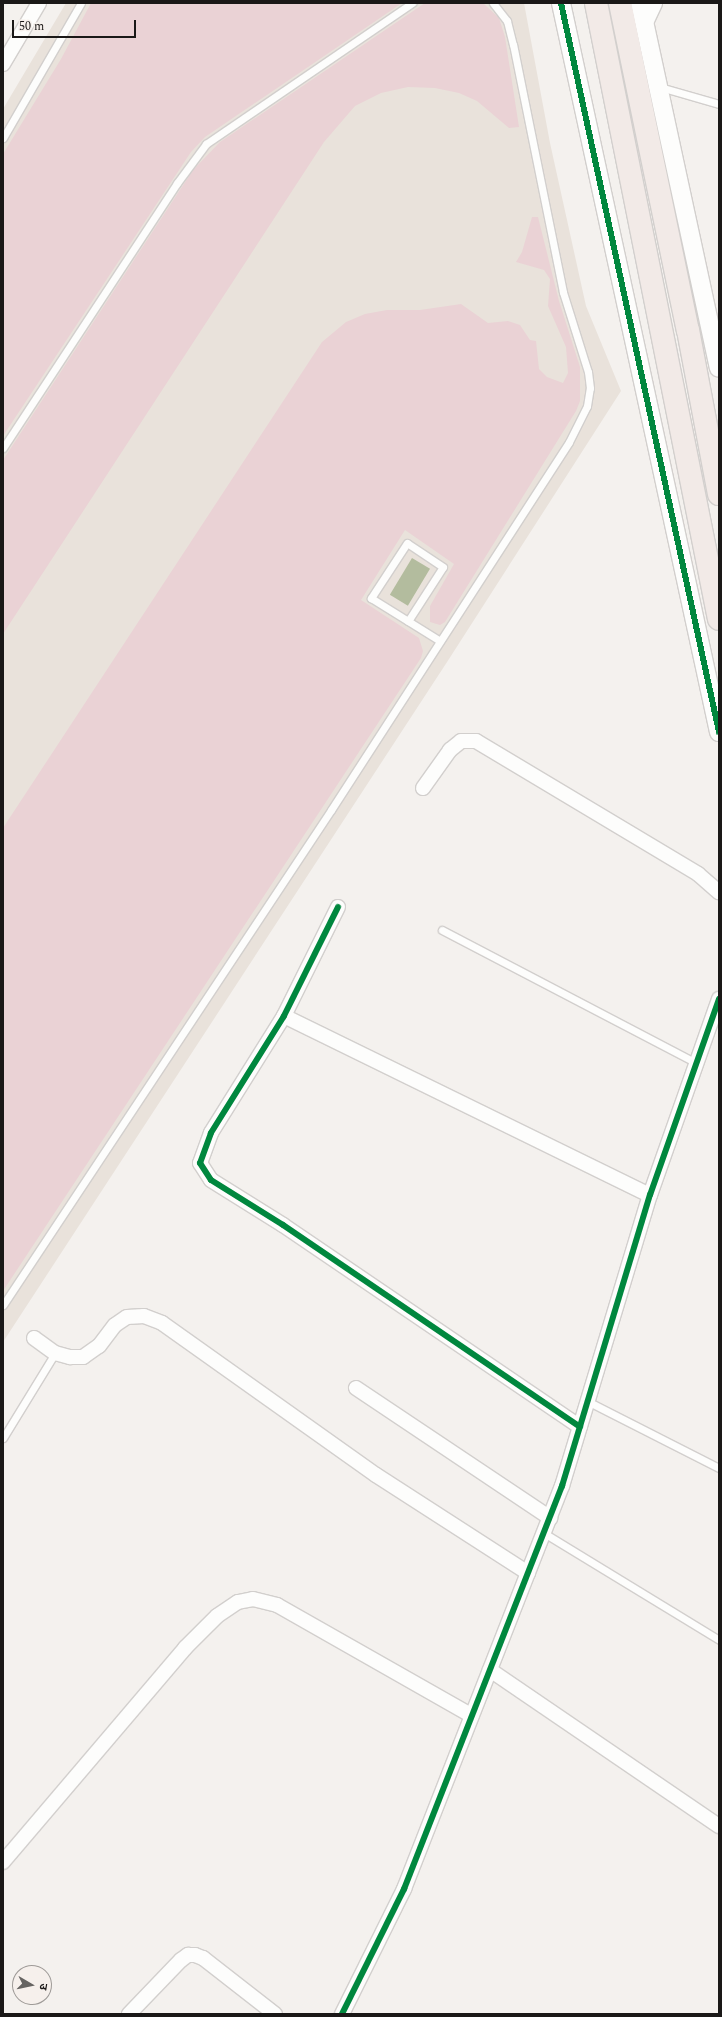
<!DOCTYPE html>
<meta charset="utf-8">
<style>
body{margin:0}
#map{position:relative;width:722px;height:2017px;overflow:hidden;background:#f4f1ee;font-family:Spectral,"Noto Sans Devanagari",serif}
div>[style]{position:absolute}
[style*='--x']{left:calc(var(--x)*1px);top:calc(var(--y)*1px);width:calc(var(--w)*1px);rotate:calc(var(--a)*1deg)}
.built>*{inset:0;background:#e9e2db}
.green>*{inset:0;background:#ead2d5}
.water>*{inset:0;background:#b3bc9e;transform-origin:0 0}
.roads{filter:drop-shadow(1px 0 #d2cfcd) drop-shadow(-1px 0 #d2cfcd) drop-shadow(0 1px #d2cfcd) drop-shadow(0 -1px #d2cfcd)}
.service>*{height:7px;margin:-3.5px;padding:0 3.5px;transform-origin:3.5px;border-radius:3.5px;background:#fdfdfc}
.minor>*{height:14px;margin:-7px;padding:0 7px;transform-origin:7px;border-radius:7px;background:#fdfdfc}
.tertiary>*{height:18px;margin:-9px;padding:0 9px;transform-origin:9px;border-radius:9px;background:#fdfdfc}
.trunk>*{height:22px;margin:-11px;padding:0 11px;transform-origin:11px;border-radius:11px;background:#f2eae7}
.cycleway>*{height:6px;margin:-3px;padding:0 3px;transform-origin:3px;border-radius:3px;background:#00873e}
span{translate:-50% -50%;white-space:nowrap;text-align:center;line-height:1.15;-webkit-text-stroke:3px #f6f0ec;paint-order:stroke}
.frame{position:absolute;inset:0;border:4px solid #1a1817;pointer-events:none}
.north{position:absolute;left:12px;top:1965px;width:40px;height:40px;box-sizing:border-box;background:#f6f0ec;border:1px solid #9e9a97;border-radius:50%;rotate:99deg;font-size:11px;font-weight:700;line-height:16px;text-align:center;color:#1a1817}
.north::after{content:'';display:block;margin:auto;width:14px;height:18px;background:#666462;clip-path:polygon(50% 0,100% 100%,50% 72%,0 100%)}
.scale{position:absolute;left:12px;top:20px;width:124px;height:18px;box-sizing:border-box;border:2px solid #1a1817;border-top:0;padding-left:5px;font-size:12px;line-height:14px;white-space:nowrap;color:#1a1817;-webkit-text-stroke:3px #f6f0ec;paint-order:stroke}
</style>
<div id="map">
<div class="built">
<div style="clip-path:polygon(66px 3px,524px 3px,550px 143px,586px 306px,621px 391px,449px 659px,3px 1342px,3px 109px)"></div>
</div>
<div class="green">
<div style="clip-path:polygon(91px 3px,402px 3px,205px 137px,191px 152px,3px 436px,3px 154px,61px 59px)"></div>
<div style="clip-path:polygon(425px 3px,483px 3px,499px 18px,505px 37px,519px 127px,509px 128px,477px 101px,459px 93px,435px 88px,408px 87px,381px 93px,355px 106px,324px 142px,3px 634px,3px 460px,193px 170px,220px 142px)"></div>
<div style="clip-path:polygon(532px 217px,538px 217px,559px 301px,580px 367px,580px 401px,576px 411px,445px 622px,440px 625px,430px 622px,430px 606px,454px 564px,405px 530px,361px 600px,419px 638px,423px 651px,421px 658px,3px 1291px,3px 828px,322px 342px,346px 322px,365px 314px,387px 310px,420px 310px,461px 304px,488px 323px,508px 321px,520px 325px,530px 340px,536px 341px,539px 369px,547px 377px,563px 383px,568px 373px,566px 347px,548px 306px,550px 279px,544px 270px,516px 262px,522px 252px)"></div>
</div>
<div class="water">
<div style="left:412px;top:558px;width:21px;height:43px;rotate:31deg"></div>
</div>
<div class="roads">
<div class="service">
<div style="--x:660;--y:87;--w:61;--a:16.1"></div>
<div style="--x:3;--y:138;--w:156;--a:-60"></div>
<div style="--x:3;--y:448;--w:317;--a:-56.7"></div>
<div style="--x:177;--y:183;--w:49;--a:-53.4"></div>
<div style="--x:206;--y:144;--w:250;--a:-34.4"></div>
<div style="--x:408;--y:621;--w:64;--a:-57.1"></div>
<div style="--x:443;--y:567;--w:43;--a:-146.3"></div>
<div style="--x:407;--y:543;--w:66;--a:123.2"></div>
<div style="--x:371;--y:598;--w:81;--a:31.9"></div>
<div style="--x:442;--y:930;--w:289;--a:27.6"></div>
<div style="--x:3;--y:1305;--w:594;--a:-56.47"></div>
<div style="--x:331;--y:810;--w:438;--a:-57.1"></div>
<div style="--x:569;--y:442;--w:40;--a:-63.4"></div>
<div style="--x:587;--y:406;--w:18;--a:-81"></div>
<div style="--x:590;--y:388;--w:16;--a:-97"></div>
<div style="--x:588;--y:372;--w:84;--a:-107.4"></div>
<div style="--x:563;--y:292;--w:252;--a:-101.4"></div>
<div style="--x:513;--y:45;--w:25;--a:-104"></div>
<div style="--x:507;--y:21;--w:23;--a:-128"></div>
<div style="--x:587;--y:1401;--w:148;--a:26.9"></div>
<div style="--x:3;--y:1438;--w:100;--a:-58.5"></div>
<div style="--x:544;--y:1533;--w:205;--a:31.4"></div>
</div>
<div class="minor">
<div style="--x:644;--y:27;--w:26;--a:-65"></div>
<div style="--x:3;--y:64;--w:71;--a:-59.5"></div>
<div style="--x:423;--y:788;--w:47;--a:-54.6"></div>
<div style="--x:450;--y:750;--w:14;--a:-39"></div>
<div style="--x:461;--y:741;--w:15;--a:0"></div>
<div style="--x:476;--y:741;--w:259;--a:30.9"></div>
<div style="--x:698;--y:874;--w:28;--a:41"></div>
<div style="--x:338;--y:907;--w:122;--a:116.4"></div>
<div style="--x:284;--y:1016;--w:138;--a:122"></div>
<div style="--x:211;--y:1133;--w:32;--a:110"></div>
<div style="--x:200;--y:1163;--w:20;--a:57"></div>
<div style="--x:211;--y:1180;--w:85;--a:32"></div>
<div style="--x:283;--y:1225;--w:359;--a:34.2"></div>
<div style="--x:284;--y:1016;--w:407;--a:26.1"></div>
<div style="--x:34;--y:1338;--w:26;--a:36"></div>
<div style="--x:55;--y:1353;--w:16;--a:15"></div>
<div style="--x:70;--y:1357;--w:13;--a:0"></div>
<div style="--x:83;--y:1357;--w:19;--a:-35"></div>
<div style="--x:99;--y:1346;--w:26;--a:-53"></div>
<div style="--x:115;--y:1325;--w:14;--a:-34"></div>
<div style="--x:127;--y:1317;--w:17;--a:-3"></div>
<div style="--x:144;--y:1316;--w:19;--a:21"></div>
<div style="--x:162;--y:1323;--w:262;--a:35.4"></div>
<div style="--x:376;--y:1475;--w:181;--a:32.8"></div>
<div style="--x:356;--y:1388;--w:234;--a:33.8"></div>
<div style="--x:490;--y:1670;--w:277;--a:34.3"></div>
<div style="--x:3;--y:1862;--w:281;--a:-49.6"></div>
<div style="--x:185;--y:1648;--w:45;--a:-45"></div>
<div style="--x:217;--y:1616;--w:25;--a:-34"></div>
<div style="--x:238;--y:1602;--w:15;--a:-11"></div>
<div style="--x:253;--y:1599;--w:25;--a:14"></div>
<div style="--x:277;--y:1605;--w:224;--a:29.6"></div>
<div style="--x:129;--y:2014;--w:75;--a:-46.1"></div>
<div style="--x:181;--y:1960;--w:9;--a:-36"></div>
<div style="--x:188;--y:1955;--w:7;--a:0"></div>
<div style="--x:195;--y:1955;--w:9;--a:21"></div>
<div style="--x:203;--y:1958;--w:91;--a:37.9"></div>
<div style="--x:342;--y:2014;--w:140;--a:-63.6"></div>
<div style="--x:404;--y:1889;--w:433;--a:-68.6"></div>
<div style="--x:562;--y:1486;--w:304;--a:-73.2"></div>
<div style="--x:650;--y:1195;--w:208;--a:-70.6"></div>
</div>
<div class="tertiary">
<div style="--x:561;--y:3;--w:746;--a:77.77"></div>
<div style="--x:640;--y:3;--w:373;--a:77.8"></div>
</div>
<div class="trunk">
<div style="--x:596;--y:3;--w:628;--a:78.71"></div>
<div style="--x:620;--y:3;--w:334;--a:78.3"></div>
<div style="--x:688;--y:330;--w:167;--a:79.3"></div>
</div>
</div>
<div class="cycleway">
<div style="--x:561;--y:3;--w:746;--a:77.77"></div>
<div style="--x:338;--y:907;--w:122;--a:116.4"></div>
<div style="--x:284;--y:1016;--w:138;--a:122"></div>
<div style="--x:211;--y:1133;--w:32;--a:110"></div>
<div style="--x:200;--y:1163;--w:20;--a:57"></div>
<div style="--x:211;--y:1180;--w:85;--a:32"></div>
<div style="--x:283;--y:1225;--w:359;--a:34.2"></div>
<div style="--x:342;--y:2014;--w:140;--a:-63.6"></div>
<div style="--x:404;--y:1889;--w:433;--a:-68.6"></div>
<div style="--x:562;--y:1486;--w:304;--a:-73.2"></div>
<div style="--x:650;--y:1195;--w:208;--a:-70.6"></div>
</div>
<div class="frame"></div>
<div class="north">उ</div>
<div class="scale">50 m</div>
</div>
